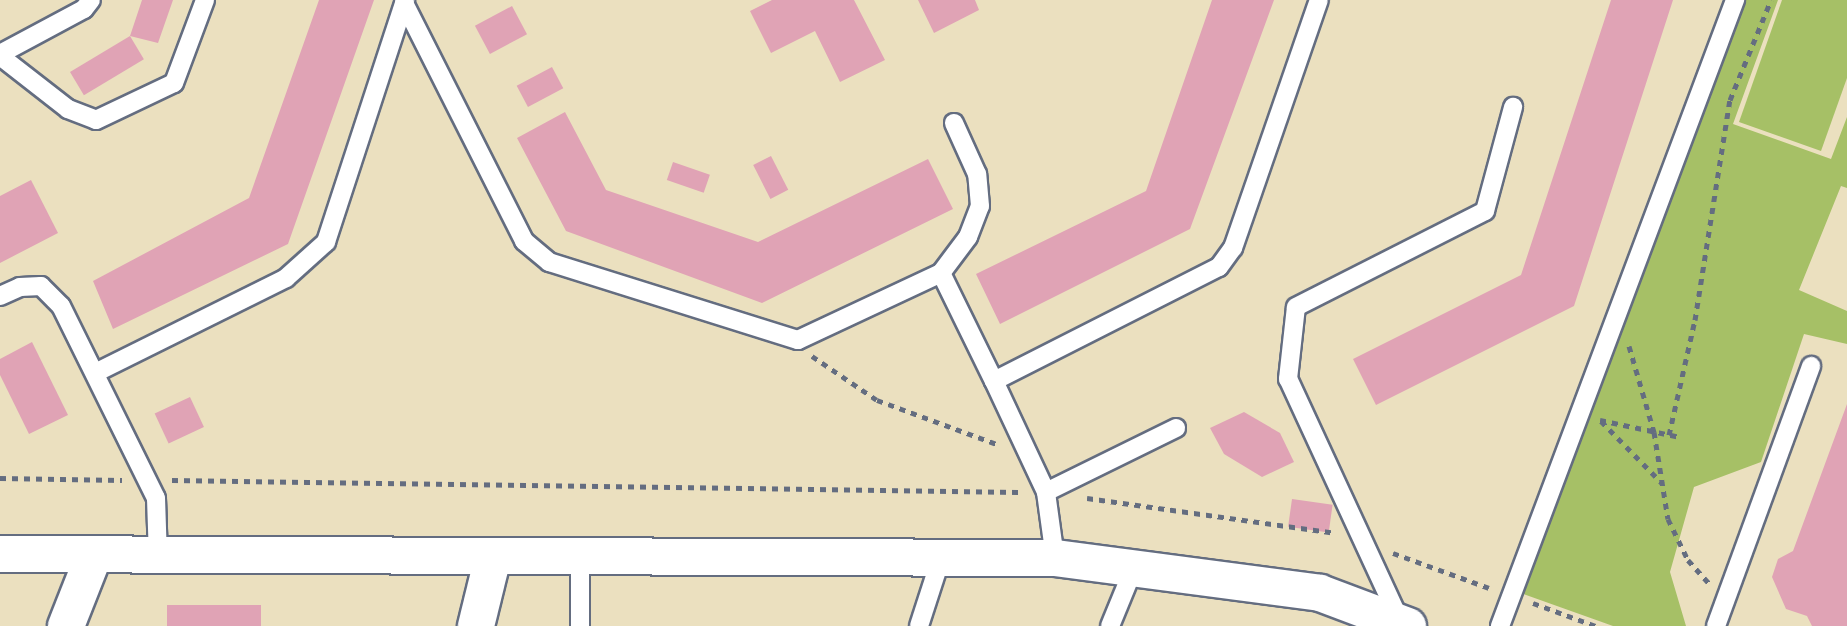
<!DOCTYPE html>
<style>
body{margin:0}
#map{position:relative;width:1847px;height:626px;overflow:hidden;background:#ebe0bf;font-family:"Old Standard TT",serif}
div>[style]{position:absolute}
[style*='--x']{left:calc(var(--x)*1px);top:calc(var(--y)*1px);width:calc(var(--w)*1px);rotate:calc(var(--a)*1deg)}
.green>*{inset:0;background:#a6c066}
.building>*{inset:0;background:#e0a3b5;transform-origin:0 0}
.path>*{height:5px;margin-top:-2.5px;transform-origin:0;background:repeating-linear-gradient(90deg,#646d80 0 6px,transparent 0 12px)}
.roads{filter:drop-shadow(2px 0 #646d80) drop-shadow(-2px 0 #646d80) drop-shadow(0 2px #646d80) drop-shadow(0 -2px #646d80)}
.lane>*{height:18px;margin:-9px;padding:0 9px;transform-origin:9px;border-radius:9px;background:#fff}
.street>*{height:36px;margin:-18px;padding:0 18px;transform-origin:18px;border-radius:18px;background:#fff}
span{translate:-50% -50%;white-space:nowrap;text-align:center;line-height:1.15;-webkit-text-stroke:7px #f6f6f2;paint-order:stroke}
</style>
<div id="map">
<div class="green">
<div style="clip-path:polygon(1742px 0,1778px 0,1733px 124px,1831px 159px,1847px 117px,1847px 188px,1841px 186px,1799px 290px,1847px 311px,1847px 344px,1804px 334px,1761px 462px,1694px 487px,1670px 572px,1686px 626px,1613px 626px,1518px 592px)"></div>
<div style="clip-path:polygon(1782px 0,1847px 0,1847px 78px,1821px 151px,1739px 122px)"></div>
</div>
<div class="building">
<div style="clip-path:polygon(142px 0,173px 0,158px 43px,130px 36px)"></div>
<div style="clip-path:polygon(319px 0,374px 0,288px 244px,113px 329px,93px 281px,249px 198px)"></div>
<div style="clip-path:polygon(772px 0,854px 0,885px 60px,840px 82px,815px 31px,771px 53px,750px 11px)"></div>
<div style="clip-path:polygon(918px 0,975px 0,979px 10px,934px 33px)"></div>
<div style="clip-path:polygon(1212px 0,1274px 0,1190px 229px,1000px 324px,976px 274px,1146px 191px)"></div>
<div style="clip-path:polygon(1611px 0,1673px 0,1574px 306px,1376px 405px,1353px 359px,1521px 275px)"></div>
<div style="left:512px;top:6px;width:32px;height:42px;rotate:62deg"></div>
<div style="left:130px;top:36px;width:27px;height:70px;rotate:59deg"></div>
<div style="left:552px;top:67px;width:24px;height:40px;rotate:62deg"></div>
<div style="clip-path:polygon(565px 112px,606px 190px,758px 242px,928px 159px,953px 209px,762px 303px,566px 231px,517px 138px)"></div>
<div style="left:771px;top:156px;width:38px;height:20px;rotate:63deg"></div>
<div style="left:673px;top:162px;width:39px;height:19px;rotate:19deg"></div>
<div style="clip-path:polygon(31px 180px,58px 233px,0 263px,0 196px)"></div>
<div style="clip-path:polygon(32px 342px,68px 415px,29px 434px,0 375px,0 359px)"></div>
<div style="left:190px;top:397px;width:33px;height:39px;rotate:65deg"></div>
<div style="clip-path:polygon(1847px 404px,1847px 626px,1812px 626px,1807px 616px,1786px 609px,1772px 577px,1778px 559px,1793px 551px)"></div>
<div style="clip-path:polygon(1244px 412px,1280px 433px,1294px 462px,1262px 477px,1224px 454px,1210px 428px)"></div>
<div style="left:1292px;top:499px;width:41px;height:28px;rotate:8deg"></div>
<div style="left:167px;top:605px;width:94px;height:21px"></div>
</div>
<div class="path">
<div style="--x:1629;--y:346;--w:90;--a:73.8"></div>
<div style="--x:1654;--y:432;--w:88;--a:80.9"></div>
<div style="--x:1668;--y:519;--w:46;--a:64"></div>
<div style="--x:1688;--y:560;--w:31;--a:48"></div>
<div style="--x:812;--y:356;--w:78;--a:34.1"></div>
<div style="--x:877;--y:400;--w:130;--a:20.2"></div>
<div style="--x:1600;--y:420;--w:82;--a:12"></div>
<div style="--x:1601;--y:421;--w:88;--a:45.5"></div>
<div style="--x:1669;--y:435;--w:118;--a:-77.3"></div>
<div style="--x:1695;--y:320;--w:223;--a:-81"></div>
<div style="--x:1730;--y:100;--w:108;--a:-67.7"></div>
<div style="--x:0;--y:478;--w:122;--a:0.9"></div>
<div style="--x:172;--y:480;--w:850;--a:0.81"></div>
<div style="--x:1087;--y:498;--w:250;--a:8"></div>
<div style="--x:1393;--y:553;--w:102;--a:20"></div>
<div style="--x:1533;--y:603;--w:67;--a:20.1"></div>
</div>
<div class="roads">
<div class="lane">
<div style="--x:404;--y:3;--w:267;--a:63.2"></div>
<div style="--x:524;--y:241;--w:33;--a:40"></div>
<div style="--x:549;--y:262;--w:261;--a:17.4"></div>
<div style="--x:798;--y:340;--w:158;--a:-25.1"></div>
<div style="--x:941;--y:273;--w:120;--a:63.9"></div>
<div style="--x:0;--y:54;--w:95;--a:-28.2"></div>
<div style="--x:84;--y:9;--w:11;--a:-52"></div>
<div style="--x:0;--y:56;--w:86;--a:37.9"></div>
<div style="--x:68;--y:109;--w:30;--a:21"></div>
<div style="--x:96;--y:120;--w:86;--a:-25.4"></div>
<div style="--x:174;--y:83;--w:89;--a:-69.5"></div>
<div style="--x:941;--y:273;--w:45;--a:-53.1"></div>
<div style="--x:968;--y:237;--w:33;--a:-69"></div>
<div style="--x:980;--y:206;--w:32;--a:-95"></div>
<div style="--x:977;--y:174;--w:56;--a:-114.3"></div>
<div style="--x:0;--y:296;--w:22;--a:-24"></div>
<div style="--x:20;--y:287;--w:21;--a:-3"></div>
<div style="--x:41;--y:286;--w:28;--a:45"></div>
<div style="--x:61;--y:306;--w:214;--a:63.7"></div>
<div style="--x:156;--y:498;--w:59;--a:88.1"></div>
<div style="--x:95;--y:373;--w:213;--a:-26.4"></div>
<div style="--x:286;--y:278;--w:54;--a:-42"></div>
<div style="--x:326;--y:242;--w:255;--a:-71.9"></div>
<div style="--x:1046;--y:492;--w:145;--a:-26.2"></div>
<div style="--x:1055;--y:558;--w:67;--a:-97.8"></div>
<div style="--x:1046;--y:492;--w:123;--a:-115.1"></div>
<div style="--x:994;--y:381;--w:252;--a:-26.9"></div>
<div style="--x:1219;--y:267;--w:24;--a:-54"></div>
<div style="--x:1233;--y:248;--w:262;--a:-70.9"></div>
<div style="--x:1401;--y:623;--w:269;--a:-114.8"></div>
<div style="--x:1288;--y:379;--w:72;--a:-83.7"></div>
<div style="--x:1296;--y:307;--w:212;--a:-26.9"></div>
<div style="--x:1485;--y:211;--w:108;--a:-74.9"></div>
<div style="--x:580;--y:626;--w:69;--a:-90"></div>
<div style="--x:919;--y:626;--w:71;--a:-72.1"></div>
<div style="--x:1110;--y:626;--w:66;--a:-67.7"></div>
<div style="--x:1500;--y:626;--w:669;--a:-69.42"></div>
<div style="--x:1716;--y:626;--w:277;--a:-69.9"></div>
</div>
<div class="street">
<div style="--x:0;--y:554;--w:1055;--a:0.22"></div>
<div style="--x:1055;--y:558;--w:267;--a:7.5"></div>
<div style="--x:1320;--y:593;--w:94;--a:20.6"></div>
<div style="--x:66;--y:626;--w:76;--a:-68.5"></div>
<div style="--x:476;--y:626;--w:71;--a:-76.2"></div>
</div>
</div>
</div>
